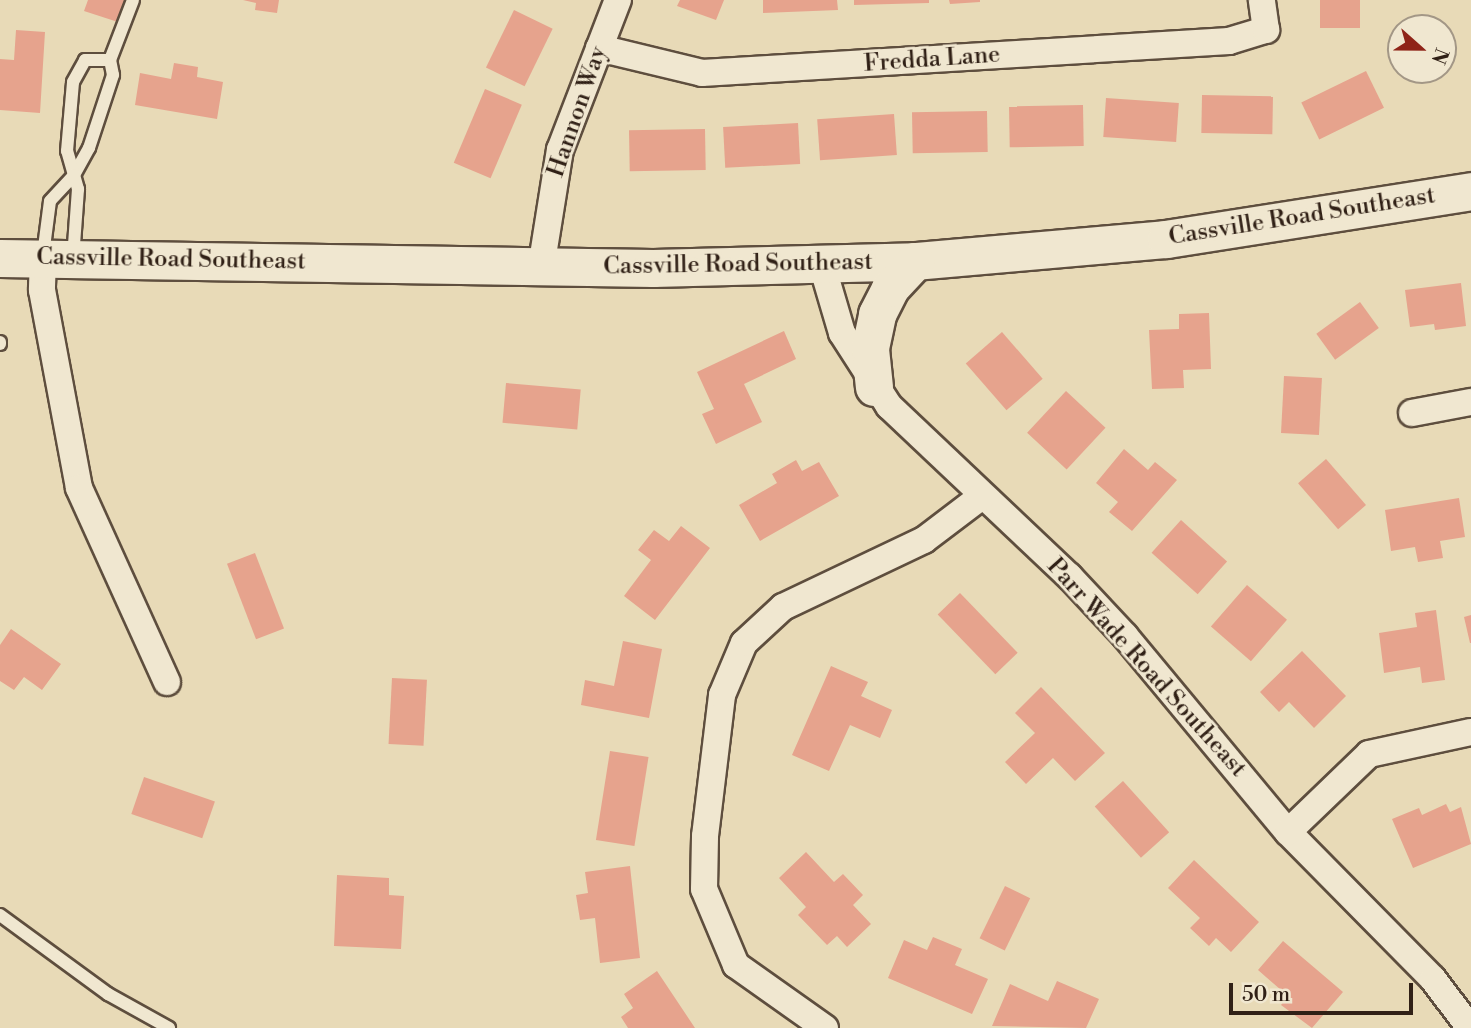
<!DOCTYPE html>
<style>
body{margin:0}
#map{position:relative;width:1471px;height:1028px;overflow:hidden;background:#e8dab7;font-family:"Libre Bodoni",serif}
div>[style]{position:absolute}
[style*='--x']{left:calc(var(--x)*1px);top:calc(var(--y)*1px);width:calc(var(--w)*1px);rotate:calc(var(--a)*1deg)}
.building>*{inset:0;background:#e6a38d;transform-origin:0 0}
.roads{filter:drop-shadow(2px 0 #5e4e3e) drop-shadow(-2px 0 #5e4e3e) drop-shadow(0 2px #5e4e3e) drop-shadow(0 -2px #5e4e3e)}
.service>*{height:12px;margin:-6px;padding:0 6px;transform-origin:6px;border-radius:6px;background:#f0e7d0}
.minor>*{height:26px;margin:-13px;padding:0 13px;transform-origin:13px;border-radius:13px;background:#f0e7d0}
.secondary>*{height:37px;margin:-18.5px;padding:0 18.5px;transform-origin:18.5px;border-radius:18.5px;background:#f0e7d0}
span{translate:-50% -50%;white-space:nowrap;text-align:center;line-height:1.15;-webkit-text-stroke:5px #f0e7d0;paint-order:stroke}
.street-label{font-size:24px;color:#302016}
.north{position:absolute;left:1387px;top:14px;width:70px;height:70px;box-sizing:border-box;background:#f0e7d0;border:2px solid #a39786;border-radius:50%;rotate:111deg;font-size:19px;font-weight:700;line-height:28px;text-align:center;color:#302016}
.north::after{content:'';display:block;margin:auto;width:24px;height:32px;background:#8f2418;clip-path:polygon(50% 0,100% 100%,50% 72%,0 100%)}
.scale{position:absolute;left:1229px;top:983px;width:184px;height:32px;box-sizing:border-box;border:4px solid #302016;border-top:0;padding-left:9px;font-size:21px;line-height:24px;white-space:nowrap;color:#302016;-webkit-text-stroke:5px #f0e7d0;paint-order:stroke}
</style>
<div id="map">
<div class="building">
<div style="clip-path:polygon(88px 0,129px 0,121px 23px,84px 11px)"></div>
<div style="clip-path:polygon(243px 0,279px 0,277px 13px,255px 10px,256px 3px)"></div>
<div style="clip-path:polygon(680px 0,724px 0,716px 20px,677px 6px)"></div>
<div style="clip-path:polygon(763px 0,837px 0,838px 10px,763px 13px)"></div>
<div style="clip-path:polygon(854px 0,929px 0,929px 3px,854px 5px)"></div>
<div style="clip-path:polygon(949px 0,980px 0,980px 2px,950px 4px)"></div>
<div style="left:1320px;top:0;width:40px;height:28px"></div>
<div style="left:514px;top:10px;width:43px;height:64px;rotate:26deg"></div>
<div style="clip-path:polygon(16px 30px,45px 32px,40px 113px,0 110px,0 59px,14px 60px)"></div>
<div style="clip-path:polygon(174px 63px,198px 67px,197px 77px,223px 82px,217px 119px,135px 105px,140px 73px,171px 79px)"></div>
<div style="left:1366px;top:71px;width:41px;height:72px;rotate:64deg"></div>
<div style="left:485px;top:89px;width:40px;height:80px;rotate:23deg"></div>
<div style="left:1202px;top:95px;width:71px;height:38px;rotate:1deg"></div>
<div style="left:1106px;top:98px;width:73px;height:39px;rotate:4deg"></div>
<div style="left:1083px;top:105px;width:41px;height:74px;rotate:89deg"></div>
<div style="left:987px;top:111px;width:41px;height:75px;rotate:89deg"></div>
<div style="left:894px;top:114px;width:41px;height:77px;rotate:86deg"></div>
<div style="left:798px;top:123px;width:41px;height:75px;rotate:87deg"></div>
<div style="left:705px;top:129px;width:41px;height:76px;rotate:89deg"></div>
<div style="clip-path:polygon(1461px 283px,1466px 326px,1435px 330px,1434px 324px,1410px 327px,1405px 290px)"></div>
<div style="left:1360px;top:302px;width:32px;height:54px;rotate:54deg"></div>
<div style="clip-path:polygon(1209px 313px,1211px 369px,1183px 370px,1184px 388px,1152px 389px,1149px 330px,1179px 329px,1179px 314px)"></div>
<div style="clip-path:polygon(784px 331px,796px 359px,744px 384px,762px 422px,716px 444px,702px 414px,714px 409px,697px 372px)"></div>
<div style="left:1002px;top:332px;width:62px;height:48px;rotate:49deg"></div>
<div style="left:1284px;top:376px;width:38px;height:57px;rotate:3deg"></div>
<div style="left:506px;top:383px;width:75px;height:40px;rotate:5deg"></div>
<div style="left:1066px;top:391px;width:54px;height:57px;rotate:43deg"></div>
<div style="clip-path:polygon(1124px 449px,1148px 470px,1155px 462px,1177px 480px,1132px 531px,1109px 512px,1118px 502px,1096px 483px)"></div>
<div style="left:1326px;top:459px;width:61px;height:37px;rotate:49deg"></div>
<div style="clip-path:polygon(796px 460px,802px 471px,819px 462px,839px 496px,760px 541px,739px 505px,777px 483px,772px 474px)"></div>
<div style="clip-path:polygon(1459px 498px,1465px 537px,1440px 541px,1443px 558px,1418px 562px,1415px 547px,1391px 551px,1385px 510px)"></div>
<div style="left:1181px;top:520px;width:62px;height:44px;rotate:42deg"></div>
<div style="clip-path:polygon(681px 526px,710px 548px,655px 620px,624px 596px,651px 560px,638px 550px,654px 530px,669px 541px)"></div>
<div style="left:255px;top:553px;width:81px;height:30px;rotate:69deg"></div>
<div style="left:1247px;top:585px;width:53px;height:55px;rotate:41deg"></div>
<div style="left:960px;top:593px;width:83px;height:31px;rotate:46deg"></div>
<div style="clip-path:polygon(1436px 610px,1445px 680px,1422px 683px,1420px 667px,1384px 673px,1379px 633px,1417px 627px,1415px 613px)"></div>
<div style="clip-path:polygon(1471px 615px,1471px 643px,1470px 643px,1464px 617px)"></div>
<div style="clip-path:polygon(11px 629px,61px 664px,42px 690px,24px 677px,14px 690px,0 681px,0 645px)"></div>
<div style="clip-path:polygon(623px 641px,662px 649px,649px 718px,581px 705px,585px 680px,614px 686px)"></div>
<div style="clip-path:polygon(1302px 651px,1346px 696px,1314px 728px,1289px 702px,1279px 712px,1260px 692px)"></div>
<div style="clip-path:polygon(831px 666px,868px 682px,861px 696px,892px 710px,880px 738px,850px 725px,829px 771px,792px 755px)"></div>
<div style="left:392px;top:678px;width:35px;height:66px;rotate:3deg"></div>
<div style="clip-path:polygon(1041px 687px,1105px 753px,1075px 781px,1053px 758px,1026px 784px,1005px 762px,1035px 733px,1015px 713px)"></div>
<div style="left:610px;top:751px;width:39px;height:90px;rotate:9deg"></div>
<div style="left:144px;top:777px;width:75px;height:39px;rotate:19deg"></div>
<div style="left:1123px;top:781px;width:69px;height:38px;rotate:48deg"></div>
<div style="clip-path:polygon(1446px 804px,1450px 812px,1461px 807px,1471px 844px,1413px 868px,1392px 819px,1419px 808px,1422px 815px)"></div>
<div style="clip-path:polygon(806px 852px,834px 882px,843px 874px,863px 895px,853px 905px,871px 924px,847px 947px,837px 936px,827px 945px,798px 915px,806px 907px,779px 878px)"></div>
<div style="clip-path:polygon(1194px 860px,1259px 922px,1231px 952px,1216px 938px,1209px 946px,1190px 928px,1200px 918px,1168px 888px)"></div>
<div style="clip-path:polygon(630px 866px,640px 958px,600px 963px,595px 918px,580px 920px,576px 895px,588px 893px,585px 872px)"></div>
<div style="clip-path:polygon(337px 875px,389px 878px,389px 895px,404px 896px,401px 949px,334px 946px)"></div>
<div style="left:1005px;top:886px;width:28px;height:58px;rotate:26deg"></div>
<div style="clip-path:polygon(933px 937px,962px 949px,955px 965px,988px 979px,972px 1014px,888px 978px,904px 940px,927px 950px)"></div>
<div style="clip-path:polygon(1283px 941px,1343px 992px,1312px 1028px,1281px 1005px,1288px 996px,1258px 970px)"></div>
<div style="clip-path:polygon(657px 971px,695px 1028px,628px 1028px,621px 1017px,633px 1008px,624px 994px)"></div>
<div style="clip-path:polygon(1057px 981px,1099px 999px,1086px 1028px,992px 1026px,1010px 984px,1048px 1001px)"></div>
</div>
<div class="roads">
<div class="service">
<div style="--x:74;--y:175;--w:31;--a:-61"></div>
<div style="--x:89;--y:148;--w:77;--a:-71.8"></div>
<div style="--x:113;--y:75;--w:15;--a:-101"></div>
<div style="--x:110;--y:60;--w:64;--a:-69"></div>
<div style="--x:74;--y:175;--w:25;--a:-106"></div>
<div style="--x:67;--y:151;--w:69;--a:-85"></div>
<div style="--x:73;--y:82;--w:25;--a:-61"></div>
<div style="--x:85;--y:60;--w:25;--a:0"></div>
<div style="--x:43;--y:255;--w:54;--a:-82.6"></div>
<div style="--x:50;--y:201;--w:35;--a:-47"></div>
<div style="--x:74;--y:175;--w:15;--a:74"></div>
<div style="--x:78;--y:189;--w:69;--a:94.1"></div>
<div style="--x:0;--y:342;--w:2;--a:90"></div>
<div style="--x:0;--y:915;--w:134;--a:36.2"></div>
<div style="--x:108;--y:994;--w:70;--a:29.1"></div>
</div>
<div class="minor">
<div style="--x:599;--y:48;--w:106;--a:13.6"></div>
<div style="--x:702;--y:73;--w:528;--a:-3.47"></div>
<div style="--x:1229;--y:41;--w:39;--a:-17"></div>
<div style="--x:1266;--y:30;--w:30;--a:-98"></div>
<div style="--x:43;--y:258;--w:32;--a:92"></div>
<div style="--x:42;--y:290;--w:201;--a:79.4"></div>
<div style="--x:79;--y:488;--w:213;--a:65.6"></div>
<div style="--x:822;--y:265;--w:71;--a:73.6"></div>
<div style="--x:842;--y:333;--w:87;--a:57.2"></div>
<div style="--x:889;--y:406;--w:248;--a:43.4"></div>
<div style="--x:1069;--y:576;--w:82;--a:47"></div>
<div style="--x:1125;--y:636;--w:255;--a:50.3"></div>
<div style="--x:1288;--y:832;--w:206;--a:45.4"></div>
<div style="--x:1433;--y:979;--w:61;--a:52.9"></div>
<div style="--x:541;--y:268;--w:120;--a:-80.9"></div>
<div style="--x:560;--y:150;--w:161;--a:-68.9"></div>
<div style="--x:1412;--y:413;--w:60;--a:-10.6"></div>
<div style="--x:1288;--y:832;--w:112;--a:-43.9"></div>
<div style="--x:1369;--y:754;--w:104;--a:-12.2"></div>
<div style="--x:825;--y:1028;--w:109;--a:-144.7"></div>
<div style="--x:736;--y:965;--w:82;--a:-112.8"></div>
<div style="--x:704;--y:889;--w:53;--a:-88.9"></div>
<div style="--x:705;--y:836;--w:142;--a:-83.1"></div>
<div style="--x:722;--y:695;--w:56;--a:-67.1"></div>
<div style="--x:744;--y:643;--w:53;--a:-42.7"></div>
<div style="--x:783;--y:607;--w:156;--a:-25.4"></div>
<div style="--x:924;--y:540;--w:73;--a:-37.2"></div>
</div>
<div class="secondary">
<div style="--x:0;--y:258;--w:653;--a:0.88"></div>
<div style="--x:653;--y:268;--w:262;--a:-1.5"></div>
<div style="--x:915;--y:261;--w:252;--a:-5"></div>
<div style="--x:1166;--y:239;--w:309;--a:-8.9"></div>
<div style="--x:874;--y:387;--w:39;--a:-96"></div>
<div style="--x:870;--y:348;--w:35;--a:-78"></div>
<div style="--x:877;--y:314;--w:29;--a:-63"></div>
<div style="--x:890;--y:288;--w:37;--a:-47"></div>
</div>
</div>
<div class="street-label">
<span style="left:932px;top:60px;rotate:-4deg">Fredda Lane</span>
<span style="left:578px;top:112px;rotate:-71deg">Hannon Way</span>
<span style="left:1302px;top:217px;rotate:-9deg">Cassville Road Southeast</span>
<span style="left:171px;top:260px;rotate:1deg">Cassville Road Southeast</span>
<span style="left:738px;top:265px;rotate:-1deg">Cassville Road Southeast</span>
<span style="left:1146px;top:668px;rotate:48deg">Parr Wade Road Southeast</span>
</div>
<div class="north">N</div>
<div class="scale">50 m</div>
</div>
